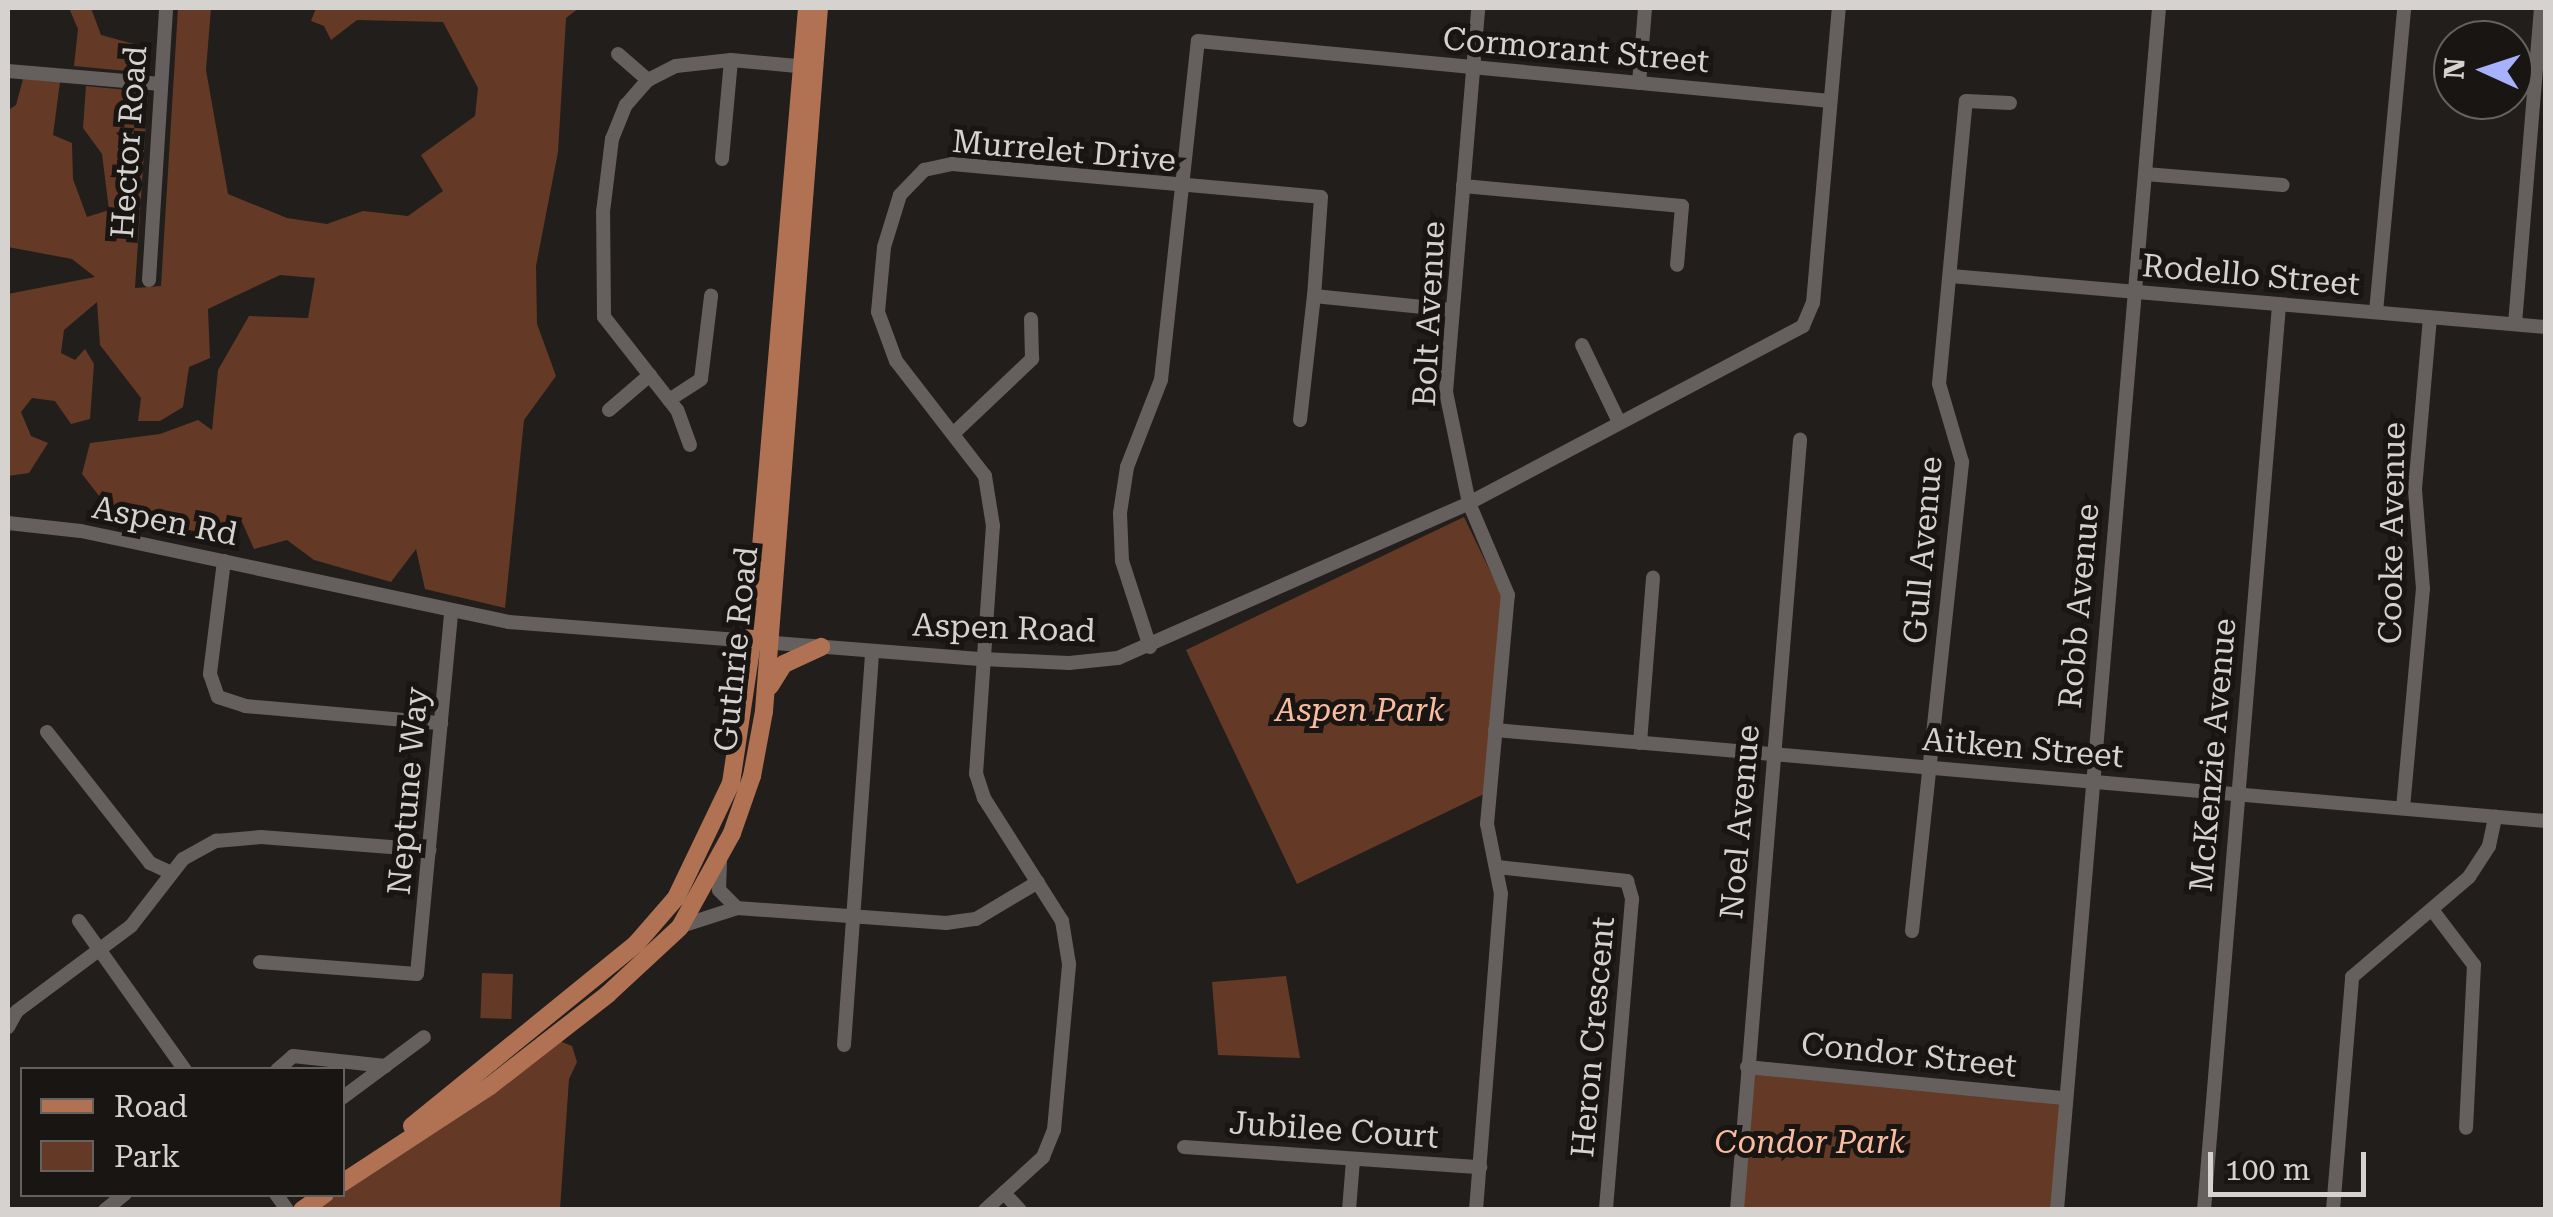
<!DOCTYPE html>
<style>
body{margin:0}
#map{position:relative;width:2553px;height:1217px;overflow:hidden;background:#221e1c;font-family:"Roboto Serif",serif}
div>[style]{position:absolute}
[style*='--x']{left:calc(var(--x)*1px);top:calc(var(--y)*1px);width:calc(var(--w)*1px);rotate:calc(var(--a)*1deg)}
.green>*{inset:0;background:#643a26;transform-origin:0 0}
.minor>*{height:14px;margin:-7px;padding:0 7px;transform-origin:7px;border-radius:7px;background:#655f5d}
.major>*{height:18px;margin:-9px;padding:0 9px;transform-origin:9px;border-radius:9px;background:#b17253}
span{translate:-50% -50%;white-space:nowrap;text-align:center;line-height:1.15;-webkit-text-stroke:10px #191513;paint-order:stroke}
.street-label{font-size:32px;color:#d5d2d0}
.park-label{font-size:32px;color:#fabca0;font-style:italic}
.frame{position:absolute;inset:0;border:10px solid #d5d2d0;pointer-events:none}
.legend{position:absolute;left:20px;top:1067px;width:325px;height:130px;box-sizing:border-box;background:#191513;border:2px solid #64615f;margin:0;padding:12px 18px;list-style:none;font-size:30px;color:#d5d2d0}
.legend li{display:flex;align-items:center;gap:20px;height:50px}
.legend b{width:50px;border:2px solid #64615f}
.north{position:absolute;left:2433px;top:20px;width:100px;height:100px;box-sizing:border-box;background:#191513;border:2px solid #64615f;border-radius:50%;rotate:273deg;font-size:28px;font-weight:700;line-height:40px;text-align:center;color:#d5d2d0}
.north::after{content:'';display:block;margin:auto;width:35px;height:45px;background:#a7b1fc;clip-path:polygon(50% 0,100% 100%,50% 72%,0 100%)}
.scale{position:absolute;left:2208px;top:1152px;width:158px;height:45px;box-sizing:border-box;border:5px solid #d5d2d0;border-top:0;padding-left:12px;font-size:30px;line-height:35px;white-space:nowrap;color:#d5d2d0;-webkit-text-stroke:8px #191513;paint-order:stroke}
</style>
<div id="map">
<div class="green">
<div style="clip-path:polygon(69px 8px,91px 8px,101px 35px,134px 44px,127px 71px,74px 66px,78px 29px)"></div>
<div style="clip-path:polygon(178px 8px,211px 8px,206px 70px,228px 194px,287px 218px,327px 224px,363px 211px,408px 216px,443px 191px,421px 155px,475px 116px,478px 88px,443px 22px,357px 20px,331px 40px,324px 26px,311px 21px,316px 8px,579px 8px,566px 18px,558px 152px,536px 266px,537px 324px,556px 376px,524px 420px,505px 608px,425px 589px,416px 549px,391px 582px,314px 560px,287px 540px,254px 549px,242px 522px,189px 534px,114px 515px,82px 474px,90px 443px,160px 434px,198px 420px,212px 430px,218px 370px,249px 316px,308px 318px,315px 278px,280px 275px,208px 309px,210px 358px,189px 367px,183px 407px,160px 421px,138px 421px,141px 398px,100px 345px,97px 302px,64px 330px,61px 353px,75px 360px,85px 349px,94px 364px,90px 419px,71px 424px,55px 401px,32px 398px,21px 412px,31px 436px,48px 443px,29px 473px,8px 476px,8px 294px,95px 277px,72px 259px,8px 247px,8px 110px,16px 105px,23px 79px,60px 82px,53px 135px,72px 143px,73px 179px,87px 217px,109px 210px,102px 154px,83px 128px,86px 86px,148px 92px,135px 288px,161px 286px)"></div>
<div style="clip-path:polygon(1464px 517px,1504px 600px,1486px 793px,1297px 884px,1186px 650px)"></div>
<div style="left:482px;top:973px;width:31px;height:45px;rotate:2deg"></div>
<div style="clip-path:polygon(1286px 976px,1300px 1058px,1218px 1055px,1212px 982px)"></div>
<div style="clip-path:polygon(549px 1037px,572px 1046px,577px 1062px,569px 1079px,560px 1209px,303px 1210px,325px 1195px,342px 1194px,343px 1183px)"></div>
<div style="clip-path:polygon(1747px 1067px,2064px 1098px,2057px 1209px,1737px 1210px)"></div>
</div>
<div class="minor">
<div style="--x:618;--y:54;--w:40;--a:41"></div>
<div style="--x:8;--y:71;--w:153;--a:4.9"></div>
<div style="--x:1639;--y:83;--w:75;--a:-85.4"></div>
<div style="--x:722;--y:159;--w:99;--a:-84.8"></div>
<div style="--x:2145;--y:174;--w:138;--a:4.6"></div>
<div style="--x:1463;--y:186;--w:220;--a:5.2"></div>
<div style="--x:1682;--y:206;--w:59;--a:94.8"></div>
<div style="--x:1951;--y:276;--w:597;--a:4.9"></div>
<div style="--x:149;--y:280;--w:273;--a:-86.4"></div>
<div style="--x:2376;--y:312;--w:305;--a:-84.7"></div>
<div style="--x:2515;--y:324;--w:317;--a:-85.3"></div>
<div style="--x:1582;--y:345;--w:85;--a:64.3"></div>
<div style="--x:669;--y:400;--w:38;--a:-33"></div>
<div style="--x:701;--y:379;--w:84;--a:-83.1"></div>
<div style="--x:609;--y:410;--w:54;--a:-40.5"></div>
<div style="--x:1300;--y:420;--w:125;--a:-83.6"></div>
<div style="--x:954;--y:433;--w:108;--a:-43.5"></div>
<div style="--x:1032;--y:359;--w:40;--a:-91.4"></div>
<div style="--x:690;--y:445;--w:37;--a:-110"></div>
<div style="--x:677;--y:410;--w:118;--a:-128.1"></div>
<div style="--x:604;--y:317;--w:105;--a:-90.5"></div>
<div style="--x:603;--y:212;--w:74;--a:-83"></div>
<div style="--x:612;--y:139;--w:37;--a:-68"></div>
<div style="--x:626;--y:105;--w:33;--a:-49"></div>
<div style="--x:648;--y:80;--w:31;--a:-27"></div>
<div style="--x:676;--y:66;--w:55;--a:-6.2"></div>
<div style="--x:731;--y:60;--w:77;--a:5.2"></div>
<div style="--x:8;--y:523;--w:73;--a:6.3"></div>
<div style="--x:81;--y:531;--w:438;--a:12"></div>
<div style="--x:509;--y:622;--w:475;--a:4.5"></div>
<div style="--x:983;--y:659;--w:86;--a:2.7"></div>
<div style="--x:1069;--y:663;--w:49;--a:-5.8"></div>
<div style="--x:1118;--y:658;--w:384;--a:-23.8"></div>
<div style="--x:1469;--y:503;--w:378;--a:-27.9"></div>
<div style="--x:1803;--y:326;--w:25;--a:-67"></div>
<div style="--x:1813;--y:303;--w:296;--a:-85"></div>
<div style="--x:224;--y:561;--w:114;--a:97.1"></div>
<div style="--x:210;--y:674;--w:24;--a:71"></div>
<div style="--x:218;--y:697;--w:28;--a:18"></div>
<div style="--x:245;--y:706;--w:197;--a:5"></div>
<div style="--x:1150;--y:647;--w:90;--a:-108"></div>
<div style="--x:1122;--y:561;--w:48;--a:-92.4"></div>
<div style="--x:1120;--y:513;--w:47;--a:-81.3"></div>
<div style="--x:1127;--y:467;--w:93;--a:-68.7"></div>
<div style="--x:1161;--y:380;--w:341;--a:-83.8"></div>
<div style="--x:1198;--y:41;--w:635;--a:5.42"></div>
<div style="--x:1495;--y:730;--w:1055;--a:4.95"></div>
<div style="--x:47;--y:732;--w:167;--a:51.8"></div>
<div style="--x:150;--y:863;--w:21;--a:25"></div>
<div style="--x:1640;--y:743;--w:166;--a:-85.5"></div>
<div style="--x:2403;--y:808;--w:220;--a:-84.8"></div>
<div style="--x:2423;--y:589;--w:100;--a:-94.6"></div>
<div style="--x:2415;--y:489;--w:172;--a:-85"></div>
<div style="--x:720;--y:862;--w:28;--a:92"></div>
<div style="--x:719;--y:890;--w:25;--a:45"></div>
<div style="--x:1497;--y:867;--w:131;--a:6.1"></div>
<div style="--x:1627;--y:881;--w:19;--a:74"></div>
<div style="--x:1632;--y:899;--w:312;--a:94.8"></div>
<div style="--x:2433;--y:911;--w:68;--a:52.8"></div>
<div style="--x:2474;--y:965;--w:163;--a:92.8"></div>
<div style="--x:79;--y:921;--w:183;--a:54.6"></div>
<div style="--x:681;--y:926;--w:59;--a:-17.8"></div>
<div style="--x:737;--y:908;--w:210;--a:4.1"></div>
<div style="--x:946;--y:923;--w:30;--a:-8"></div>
<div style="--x:976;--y:919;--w:72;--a:-30.8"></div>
<div style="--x:1912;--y:931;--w:472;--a:-83.9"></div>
<div style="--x:1962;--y:462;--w:81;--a:-106.4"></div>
<div style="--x:1939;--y:384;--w:284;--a:-84.6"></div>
<div style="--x:1966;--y:101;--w:44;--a:2.6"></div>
<div style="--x:260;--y:962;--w:157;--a:4.4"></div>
<div style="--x:417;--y:974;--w:364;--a:-84.6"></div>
<div style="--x:8;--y:1027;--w:18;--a:-61"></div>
<div style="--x:17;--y:1011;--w:142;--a:-36.7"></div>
<div style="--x:131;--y:926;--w:85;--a:-52.2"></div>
<div style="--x:183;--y:859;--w:38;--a:-29"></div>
<div style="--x:216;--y:841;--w:45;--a:-5.1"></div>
<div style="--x:261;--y:837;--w:169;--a:4.4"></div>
<div style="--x:844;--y:1045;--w:395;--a:-85.9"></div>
<div style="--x:1747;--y:1067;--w:319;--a:5.6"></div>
<div style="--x:277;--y:1070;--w:21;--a:-41"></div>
<div style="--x:293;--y:1056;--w:93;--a:6.2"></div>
<div style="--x:342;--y:1098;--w:102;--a:-36.6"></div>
<div style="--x:1184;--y:1147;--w:297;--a:3.9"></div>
<div style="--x:1004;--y:1193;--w:23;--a:47"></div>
<div style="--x:276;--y:1194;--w:19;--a:55"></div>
<div style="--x:105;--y:1210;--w:26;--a:-39"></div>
<div style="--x:985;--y:1210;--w:79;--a:-42.4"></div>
<div style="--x:1043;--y:1157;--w:29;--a:-68"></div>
<div style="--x:1054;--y:1130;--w:167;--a:-84.8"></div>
<div style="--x:1069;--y:964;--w:44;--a:-99.2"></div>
<div style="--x:1062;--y:921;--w:146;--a:-122.4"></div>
<div style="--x:984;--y:798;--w:25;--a:-108"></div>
<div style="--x:976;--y:774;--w:249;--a:-86.1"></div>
<div style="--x:993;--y:526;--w:51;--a:-99.1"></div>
<div style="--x:985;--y:476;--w:145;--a:-127.7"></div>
<div style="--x:896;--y:361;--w:52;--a:-110.2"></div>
<div style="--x:878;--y:312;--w:65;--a:-84.7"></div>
<div style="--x:884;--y:247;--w:54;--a:-72.9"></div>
<div style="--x:900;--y:195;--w:35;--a:-46"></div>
<div style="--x:924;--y:170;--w:29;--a:-12"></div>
<div style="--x:952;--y:164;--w:370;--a:5.1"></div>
<div style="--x:1321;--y:197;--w:99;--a:94"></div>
<div style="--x:1314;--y:296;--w:139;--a:5.8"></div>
<div style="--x:1349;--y:1210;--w:50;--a:-85.4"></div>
<div style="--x:1476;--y:1210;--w:317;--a:-85.5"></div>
<div style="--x:1501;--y:894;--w:71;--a:-101.3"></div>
<div style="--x:1487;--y:824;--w:230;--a:-84.8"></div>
<div style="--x:1508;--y:595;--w:100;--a:-113"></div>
<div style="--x:1469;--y:503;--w:113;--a:-101.7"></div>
<div style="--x:1446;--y:392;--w:385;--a:-85.2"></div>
<div style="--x:1737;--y:1210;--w:773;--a:-85.32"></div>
<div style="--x:2057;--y:1210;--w:1206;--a:-85.15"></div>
<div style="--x:2204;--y:1210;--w:908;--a:-85.26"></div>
<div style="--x:2333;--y:1210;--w:234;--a:-85.3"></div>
<div style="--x:2352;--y:977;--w:154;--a:-40.5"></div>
<div style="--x:2469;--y:877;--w:37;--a:-57"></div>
<div style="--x:2489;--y:846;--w:30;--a:-78"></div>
</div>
<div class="major">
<div style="--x:770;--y:686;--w:26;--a:-58"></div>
<div style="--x:784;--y:664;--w:41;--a:-24.7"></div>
<div style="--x:412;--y:1126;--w:289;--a:-39.1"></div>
<div style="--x:636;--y:944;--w:61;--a:-49"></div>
<div style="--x:676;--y:898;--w:127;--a:-64.4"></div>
<div style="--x:731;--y:783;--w:156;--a:-81.5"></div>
<div style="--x:754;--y:629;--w:623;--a:-85.12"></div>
<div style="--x:342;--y:1183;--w:177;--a:-33.2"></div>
<div style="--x:490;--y:1086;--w:150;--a:-37.9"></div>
<div style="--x:608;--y:994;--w:98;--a:-42.9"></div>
<div style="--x:680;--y:927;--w:107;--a:-61"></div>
<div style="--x:732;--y:833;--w:60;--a:-70.7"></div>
<div style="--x:752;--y:776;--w:66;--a:-79.5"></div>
<div style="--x:764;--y:711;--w:705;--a:-85.53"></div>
<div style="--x:302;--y:1210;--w:28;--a:-35"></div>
</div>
<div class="street-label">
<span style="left:1576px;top:50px;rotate:5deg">Cormorant Street</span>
<span style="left:129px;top:142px;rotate:-86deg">Hector Road</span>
<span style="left:1064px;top:151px;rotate:5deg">Murrelet Drive</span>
<span style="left:2251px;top:275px;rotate:5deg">Rodello Street</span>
<span style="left:1429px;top:314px;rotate:-87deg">Bolt Avenue</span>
<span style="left:165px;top:521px;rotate:11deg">Aspen Rd</span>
<span style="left:2392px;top:533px;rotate:-89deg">Cooke Avenue</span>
<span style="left:1923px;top:550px;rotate:-85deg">Gull Avenue</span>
<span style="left:2079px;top:606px;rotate:-85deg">Robb Avenue</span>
<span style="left:1004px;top:628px;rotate:2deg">Aspen Road</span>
<span style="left:736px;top:649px;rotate:-84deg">Guthrie Road</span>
<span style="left:2023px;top:748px;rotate:5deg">Aitken Street</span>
<span style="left:2213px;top:755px;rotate:-85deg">McKenzie Avenue</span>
<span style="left:408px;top:791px;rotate:-85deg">Neptune Way</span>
<span style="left:1740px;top:822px;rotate:-85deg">Noel Avenue</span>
<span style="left:1593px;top:1037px;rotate:-85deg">Heron Crescent</span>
<span style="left:1909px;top:1055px;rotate:6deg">Condor Street</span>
<span style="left:1334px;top:1130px;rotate:4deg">Jubilee Court</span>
</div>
<div class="park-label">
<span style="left:1360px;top:710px">Aspen Park</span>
<span style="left:1810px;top:1142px">Condor Park</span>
</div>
<div class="frame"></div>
<ul class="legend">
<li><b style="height:12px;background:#b17253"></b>Road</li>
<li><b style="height:28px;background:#643a26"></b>Park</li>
</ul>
<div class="north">N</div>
<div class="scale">100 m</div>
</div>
